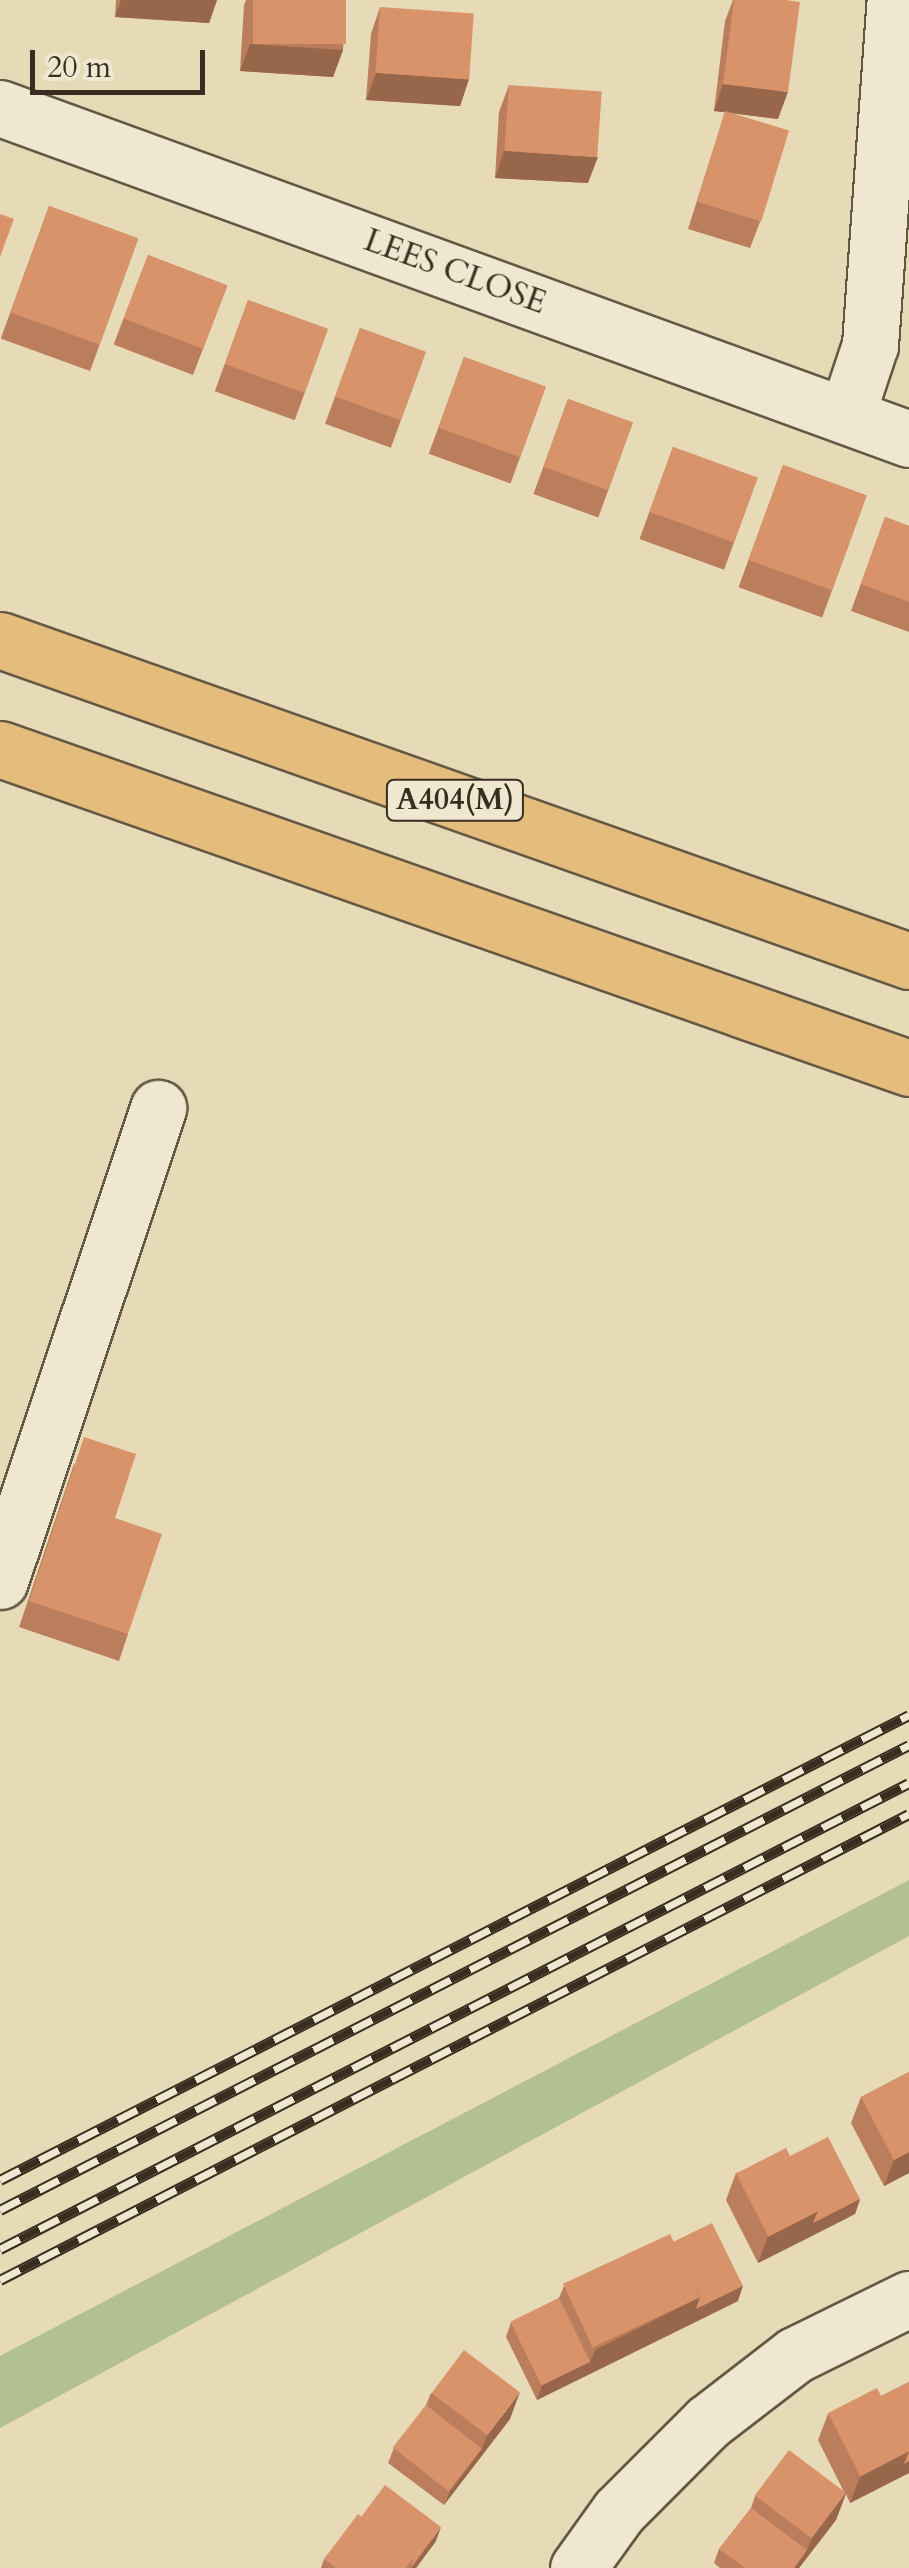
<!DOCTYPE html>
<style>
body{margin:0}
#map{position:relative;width:909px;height:2568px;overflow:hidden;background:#e7dab7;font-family:Cardo,serif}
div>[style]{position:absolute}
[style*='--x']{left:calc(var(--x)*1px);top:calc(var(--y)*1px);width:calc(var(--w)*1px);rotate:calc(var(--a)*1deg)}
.green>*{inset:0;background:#b3c090}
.roads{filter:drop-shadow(2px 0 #645845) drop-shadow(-2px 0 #645845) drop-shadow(0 2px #645845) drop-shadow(0 -2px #645845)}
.minor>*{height:55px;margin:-27.5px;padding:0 27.5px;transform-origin:27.5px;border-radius:27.5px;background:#efe7d0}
.highway>*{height:55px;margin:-27.5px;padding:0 27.5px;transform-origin:27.5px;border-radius:27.5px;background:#e4bd7c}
.rail>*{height:11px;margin-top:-5.5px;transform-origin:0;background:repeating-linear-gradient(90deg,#efe7d0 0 22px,#392d1f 0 44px);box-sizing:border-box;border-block:2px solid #392d1f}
.wall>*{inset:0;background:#bb7e5c;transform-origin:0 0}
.shaded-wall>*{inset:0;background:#98674b}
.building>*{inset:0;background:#d9936b;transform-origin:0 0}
span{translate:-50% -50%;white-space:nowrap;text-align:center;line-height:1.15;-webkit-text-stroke:8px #efe7d0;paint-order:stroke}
.shield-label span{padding:2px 8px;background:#efe7d0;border:2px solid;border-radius:8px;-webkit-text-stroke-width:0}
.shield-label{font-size:30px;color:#392d1f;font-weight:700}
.street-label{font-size:32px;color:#392d1f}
.scale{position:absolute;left:30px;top:50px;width:175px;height:45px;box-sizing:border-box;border:5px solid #392d1f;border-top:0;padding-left:12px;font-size:30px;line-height:35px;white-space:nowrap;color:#392d1f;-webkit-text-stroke:8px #efe7d0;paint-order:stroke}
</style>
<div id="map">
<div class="green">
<div style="clip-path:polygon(909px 1880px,909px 1936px,0 2428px,0 2356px)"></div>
</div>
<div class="roads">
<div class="minor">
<div style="--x:0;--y:108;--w:967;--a:20.01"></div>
<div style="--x:847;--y:414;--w:73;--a:-71.6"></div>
<div style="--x:870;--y:345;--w:346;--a:-85.9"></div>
<div style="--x:0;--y:1581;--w:499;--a:-71.5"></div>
<div style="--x:578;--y:2568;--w:70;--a:-54.3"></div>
<div style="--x:619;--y:2511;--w:126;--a:-45"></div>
<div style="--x:708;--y:2422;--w:110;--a:-37.6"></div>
<div style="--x:795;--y:2355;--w:127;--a:-26.2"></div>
</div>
<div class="highway">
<div style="--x:0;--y:640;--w:964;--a:19.45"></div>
<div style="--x:0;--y:749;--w:963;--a:19.34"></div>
</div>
</div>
<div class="rail">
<div style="--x:0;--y:2180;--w:1021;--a:-27.09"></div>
<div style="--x:0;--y:2210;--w:1021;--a:-27.09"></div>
<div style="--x:0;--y:2249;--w:1021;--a:-27.14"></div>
<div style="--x:0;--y:2280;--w:1021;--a:-27.14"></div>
</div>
<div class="wall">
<div style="clip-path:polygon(116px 0,217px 0,209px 23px,115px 17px)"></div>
<div style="clip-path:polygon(246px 0,346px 0,343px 50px,333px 77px,240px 71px,244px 5px)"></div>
<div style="clip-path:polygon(733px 0,786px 0,778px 119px,731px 113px,760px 222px,750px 248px,688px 229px,725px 112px,714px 111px,725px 21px)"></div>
<div style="clip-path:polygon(380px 7px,469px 79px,460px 106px,366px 100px,371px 34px)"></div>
<div style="clip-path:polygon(509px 85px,588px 183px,495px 178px,499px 112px)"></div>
<div style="left:49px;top:206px;width:95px;height:141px;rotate:20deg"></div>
<div style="left:148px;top:255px;width:85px;height:96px;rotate:21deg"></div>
<div style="left:248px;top:300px;width:85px;height:97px;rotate:20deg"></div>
<div style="left:360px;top:328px;width:70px;height:102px;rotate:20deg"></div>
<div style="left:464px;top:357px;width:87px;height:103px;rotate:20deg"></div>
<div style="left:568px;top:399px;width:69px;height:101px;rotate:20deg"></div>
<div style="left:673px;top:447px;width:90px;height:98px;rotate:20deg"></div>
<div style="left:783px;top:465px;width:89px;height:130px;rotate:20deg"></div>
<div style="clip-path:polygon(885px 517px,909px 526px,909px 632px,851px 611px)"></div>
<div style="clip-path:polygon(74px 1464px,115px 1518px,128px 1634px,119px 1661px,19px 1627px)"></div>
<div style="clip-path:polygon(909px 2072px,909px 2173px,884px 2186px,851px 2123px,861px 2097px)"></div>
<div style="clip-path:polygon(790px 2156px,860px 2199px,855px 2214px,758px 2263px,726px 2200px,736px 2173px)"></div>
<div style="clip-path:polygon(673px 2242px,738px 2301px,537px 2400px,506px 2337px,511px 2322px,559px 2298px,564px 2286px)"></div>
<div style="clip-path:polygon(909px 2382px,909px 2473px,850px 2503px,846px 2494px,836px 2520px,799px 2568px,720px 2568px,714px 2563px,719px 2549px,751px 2508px,755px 2496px,844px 2492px,818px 2440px,828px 2414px,881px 2396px)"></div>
<div style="clip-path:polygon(431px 2393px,510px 2419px,444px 2505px,388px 2463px,394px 2448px,426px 2405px)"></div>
<div style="clip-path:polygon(361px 2517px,436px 2541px,416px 2568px,321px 2568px,324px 2559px)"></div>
</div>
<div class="shaded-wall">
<div style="clip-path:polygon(121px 0,217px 0,209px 23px,115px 17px)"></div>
<div style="clip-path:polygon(250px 44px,343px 50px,333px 77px,240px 71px)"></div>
<div style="clip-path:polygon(376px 73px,469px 79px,460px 106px,366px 100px)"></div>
<div style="clip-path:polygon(723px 84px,788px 92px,778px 119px,714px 111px)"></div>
<div style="clip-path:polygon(504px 151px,598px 157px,588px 183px,495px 178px)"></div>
<div style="clip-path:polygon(909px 2152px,909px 2173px,884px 2186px,894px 2160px)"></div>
<div style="clip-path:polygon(860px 2199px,855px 2214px,808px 2238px,813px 2223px)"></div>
<div style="clip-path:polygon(818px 2211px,808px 2238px,758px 2263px,768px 2236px)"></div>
<div style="clip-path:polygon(743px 2286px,738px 2301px,537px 2400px,542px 2385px,590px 2362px,595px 2350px,700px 2297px)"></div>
<div style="clip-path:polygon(520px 2392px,510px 2419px,444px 2505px,450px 2491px,482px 2448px,487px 2436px)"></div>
<div style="clip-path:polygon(909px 2451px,909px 2473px,850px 2503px,860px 2477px)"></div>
<div style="clip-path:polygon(846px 2493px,836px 2520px,799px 2568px,794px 2568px,807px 2550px,812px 2538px)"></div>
<div style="clip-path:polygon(441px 2527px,436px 2541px,416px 2568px,411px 2568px)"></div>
</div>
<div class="building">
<div style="left:253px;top:0;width:93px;height:44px"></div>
<div style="clip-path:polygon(734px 0,786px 0,800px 2px,788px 92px,723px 84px)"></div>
<div style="left:380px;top:7px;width:94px;height:66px;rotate:4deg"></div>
<div style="left:509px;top:85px;width:93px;height:66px;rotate:4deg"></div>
<div style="left:725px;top:111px;width:67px;height:95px;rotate:17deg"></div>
<div style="left:49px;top:206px;width:95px;height:113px;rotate:20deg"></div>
<div style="clip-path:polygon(0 214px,14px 219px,0 257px)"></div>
<div style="left:148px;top:255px;width:85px;height:68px;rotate:21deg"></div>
<div style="left:248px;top:300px;width:85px;height:68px;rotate:20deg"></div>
<div style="left:360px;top:328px;width:70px;height:73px;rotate:20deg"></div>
<div style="left:464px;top:357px;width:87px;height:75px;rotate:20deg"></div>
<div style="left:568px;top:399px;width:69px;height:72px;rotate:20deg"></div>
<div style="left:673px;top:447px;width:90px;height:69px;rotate:20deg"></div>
<div style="left:783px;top:465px;width:89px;height:101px;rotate:20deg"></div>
<div style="clip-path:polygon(885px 517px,909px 526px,909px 602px,861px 584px)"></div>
<div style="clip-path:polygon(84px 1437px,136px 1454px,115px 1518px,162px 1534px,128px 1634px,29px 1601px)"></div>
<div style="clip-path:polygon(909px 2072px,909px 2152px,894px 2160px,861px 2097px)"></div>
<div style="clip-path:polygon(828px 2137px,860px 2199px,813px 2223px,818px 2211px,790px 2156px)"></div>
<div style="left:786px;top:2148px;width:71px;height:56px;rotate:63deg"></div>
<div style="clip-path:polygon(712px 2223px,743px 2286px,696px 2309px,700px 2297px,673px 2242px)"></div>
<div style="left:670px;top:2234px;width:70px;height:118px;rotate:65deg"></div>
<div style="left:559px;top:2298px;width:71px;height:54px;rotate:64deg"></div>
<div style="left:464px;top:2350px;width:70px;height:54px;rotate:37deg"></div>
<div style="clip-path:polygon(909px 2382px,909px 2461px,904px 2464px,909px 2451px,881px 2396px)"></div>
<div style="left:877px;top:2388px;width:71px;height:55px;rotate:63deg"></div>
<div style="left:426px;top:2405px;width:71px;height:54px;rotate:38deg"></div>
<div style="left:789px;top:2450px;width:71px;height:57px;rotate:37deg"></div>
<div style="clip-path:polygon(385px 2485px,441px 2527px,411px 2568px,414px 2557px,361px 2517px)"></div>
<div style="clip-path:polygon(751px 2508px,807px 2550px,794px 2568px,745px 2568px,719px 2549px)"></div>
<div style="clip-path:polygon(358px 2514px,414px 2557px,406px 2568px,336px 2568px,324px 2559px)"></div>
</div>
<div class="shield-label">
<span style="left:455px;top:800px">A404(M)</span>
</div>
<div class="street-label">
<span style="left:455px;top:272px;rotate:20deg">LEES CLOSE</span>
</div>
<div class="scale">20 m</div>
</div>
